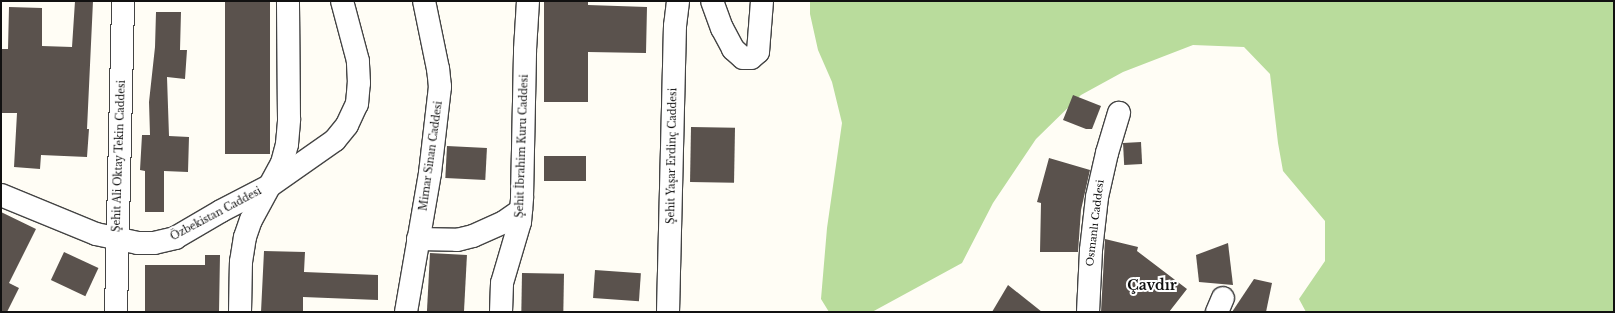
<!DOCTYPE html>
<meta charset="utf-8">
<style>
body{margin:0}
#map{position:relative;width:1615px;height:313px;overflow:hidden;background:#fffdf5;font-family:"Libre Baskerville",serif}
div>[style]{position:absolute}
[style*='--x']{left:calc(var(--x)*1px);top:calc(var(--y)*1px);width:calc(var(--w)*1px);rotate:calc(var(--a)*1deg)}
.forest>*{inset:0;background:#b9dc9c}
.building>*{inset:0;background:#5a524d;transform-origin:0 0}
.roads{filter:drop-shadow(1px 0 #444) drop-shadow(-1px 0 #444) drop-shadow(0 1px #444) drop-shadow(0 -1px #444)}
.minor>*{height:22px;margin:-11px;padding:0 11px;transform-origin:11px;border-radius:11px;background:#fff}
.tertiary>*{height:22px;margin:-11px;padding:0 11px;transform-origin:11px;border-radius:11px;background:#fff}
span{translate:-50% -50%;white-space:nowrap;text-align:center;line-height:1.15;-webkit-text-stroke:4px #fff;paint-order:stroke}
.street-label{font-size:10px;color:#111}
.district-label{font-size:14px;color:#111;font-weight:700}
.frame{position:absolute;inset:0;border:2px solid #111;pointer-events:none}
</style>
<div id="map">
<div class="forest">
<div style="clip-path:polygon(810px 1px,1614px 1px,1614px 312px,1306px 312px,1299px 299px,1325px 261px,1325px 221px,1283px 171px,1278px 143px,1270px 74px,1244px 47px,1193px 45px,1123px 72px,1081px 95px,1036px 139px,993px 203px,962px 263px,872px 312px,829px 312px,821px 299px,827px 228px,842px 123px,832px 82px,818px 50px,810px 14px)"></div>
</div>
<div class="building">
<div style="clip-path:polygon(75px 1px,93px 1px,87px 129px,89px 129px,87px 157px,41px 155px,40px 169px,14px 167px,17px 113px,1px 113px,2px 49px,8px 49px,9px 7px,42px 8px,42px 46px,72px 47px)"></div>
<div style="left:225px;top:1px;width:45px;height:153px"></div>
<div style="clip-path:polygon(544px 1px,588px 1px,588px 5px,647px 7px,646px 53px,588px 52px,588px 102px,544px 102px)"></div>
<div style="clip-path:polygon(156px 12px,181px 12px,180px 50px,187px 50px,185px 79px,167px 77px,169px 136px,189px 137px,188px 172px,164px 171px,164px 212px,145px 212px,145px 171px,140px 170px,142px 135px,150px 135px,149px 102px,155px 47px)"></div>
<div style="clip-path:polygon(1073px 95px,1101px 106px,1092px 129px,1086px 129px,1063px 120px)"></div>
<div style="left:691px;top:127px;width:44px;height:55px;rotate:1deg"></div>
<div style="left:1141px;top:142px;width:22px;height:18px;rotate:87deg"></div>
<div style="left:447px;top:146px;width:40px;height:32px;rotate:3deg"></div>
<div style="left:544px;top:156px;width:42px;height:25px"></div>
<div style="clip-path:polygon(1049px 158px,1090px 170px,1081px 210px,1078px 252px,1040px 252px,1041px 203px,1037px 202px)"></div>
<div style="clip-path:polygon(1px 212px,36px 229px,9px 283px,19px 288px,7px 312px,1px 312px)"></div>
<div style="clip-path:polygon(1105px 239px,1138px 247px,1137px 251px,1187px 289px,1169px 312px,1101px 312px)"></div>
<div style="clip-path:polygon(1228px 243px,1233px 285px,1199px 282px,1196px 255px)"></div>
<div style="clip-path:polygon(264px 251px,305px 252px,304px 272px,378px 275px,378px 300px,303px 297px,303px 312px,261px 312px)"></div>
<div style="left:64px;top:252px;width:38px;height:31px;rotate:25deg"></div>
<div style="left:430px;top:253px;width:37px;height:59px;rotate:3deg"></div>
<div style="clip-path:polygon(205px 255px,220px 255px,219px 312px,145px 312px,145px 265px,205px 265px)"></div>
<div style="left:595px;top:270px;width:46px;height:28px;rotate:4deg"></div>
<div style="left:522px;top:273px;width:42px;height:39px;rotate:1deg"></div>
<div style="clip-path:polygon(1254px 279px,1272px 283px,1266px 312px,1232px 312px)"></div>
<div style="clip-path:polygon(1008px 285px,1042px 312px,992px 312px)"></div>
</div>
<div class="roads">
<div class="minor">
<div style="--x:712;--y:1;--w:29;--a:70"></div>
<div style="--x:722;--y:28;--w:24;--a:62"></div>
<div style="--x:733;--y:49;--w:13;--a:42"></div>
<div style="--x:743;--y:58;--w:8;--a:0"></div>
<div style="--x:751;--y:58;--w:9;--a:-41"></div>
<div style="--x:758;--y:52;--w:51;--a:-85.5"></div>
<div style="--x:271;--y:185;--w:78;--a:-35.1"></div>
<div style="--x:335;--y:140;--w:19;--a:-51"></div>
<div style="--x:347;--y:125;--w:23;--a:-65"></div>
<div style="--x:357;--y:104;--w:21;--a:-85"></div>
<div style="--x:359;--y:83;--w:22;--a:-93"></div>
<div style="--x:358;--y:61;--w:62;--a:-104.9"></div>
<div style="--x:1088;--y:312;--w:62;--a:-87.2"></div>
<div style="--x:1091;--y:250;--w:53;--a:-83.5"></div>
<div style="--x:1097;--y:197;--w:45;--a:-77.2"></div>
<div style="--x:1107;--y:153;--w:42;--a:-73.3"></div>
</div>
<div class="tertiary">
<div style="--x:1;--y:195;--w:103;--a:22.3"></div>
<div style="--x:96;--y:234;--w:43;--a:12.1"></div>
<div style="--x:138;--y:243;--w:16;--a:0"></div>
<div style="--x:154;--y:243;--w:22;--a:-13"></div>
<div style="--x:175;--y:238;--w:53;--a:-30.4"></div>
<div style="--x:221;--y:211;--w:56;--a:-27.5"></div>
<div style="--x:418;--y:239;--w:39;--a:1"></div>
<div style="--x:457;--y:240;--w:16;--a:-14"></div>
<div style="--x:473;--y:236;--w:34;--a:-24"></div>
<div style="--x:504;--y:222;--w:21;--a:-35"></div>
<div style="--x:116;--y:312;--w:311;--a:-88.7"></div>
<div style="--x:240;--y:312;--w:50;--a:-88.9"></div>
<div style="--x:241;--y:262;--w:25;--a:-81"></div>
<div style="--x:245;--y:237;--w:18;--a:-71"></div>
<div style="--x:251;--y:220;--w:65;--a:-61.5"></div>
<div style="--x:282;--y:163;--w:20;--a:-75"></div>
<div style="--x:287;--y:144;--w:25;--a:-85"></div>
<div style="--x:289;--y:119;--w:118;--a:-90.5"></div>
<div style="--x:406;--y:312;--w:141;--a:-80.2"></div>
<div style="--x:430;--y:173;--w:87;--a:-83.4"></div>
<div style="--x:440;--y:87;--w:18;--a:-96"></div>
<div style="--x:438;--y:69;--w:69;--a:-101.6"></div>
<div style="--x:501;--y:312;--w:29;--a:-88"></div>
<div style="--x:502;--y:283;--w:64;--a:-73.6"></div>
<div style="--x:520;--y:222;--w:25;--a:-85"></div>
<div style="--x:522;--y:197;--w:147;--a:-88.8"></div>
<div style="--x:525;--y:50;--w:49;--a:-86.5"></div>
<div style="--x:668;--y:312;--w:286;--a:-88.6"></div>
<div style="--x:675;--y:26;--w:25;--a:-83"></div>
<div style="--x:1217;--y:312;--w:15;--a:-67"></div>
</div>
</div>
<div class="street-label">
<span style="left:522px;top:146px;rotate:-88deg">Şehit İbrahim Kuru Caddesi</span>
<span style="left:119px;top:156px;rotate:-88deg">Şehit Ali Oktay Tekin Caddesi</span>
<span style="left:431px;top:156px;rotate:-82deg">Mimar Sinan Caddesi</span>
<span style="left:672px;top:156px;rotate:-89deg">Şehit Yaşar Erdinç Caddesi</span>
<span style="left:216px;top:214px;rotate:-28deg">Özbekistan Caddesi</span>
<span style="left:1095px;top:223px;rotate:-83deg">Osmanlı Caddesi</span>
</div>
<div class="district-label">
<span style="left:1152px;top:285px">Çavdır</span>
</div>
<div class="frame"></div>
</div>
